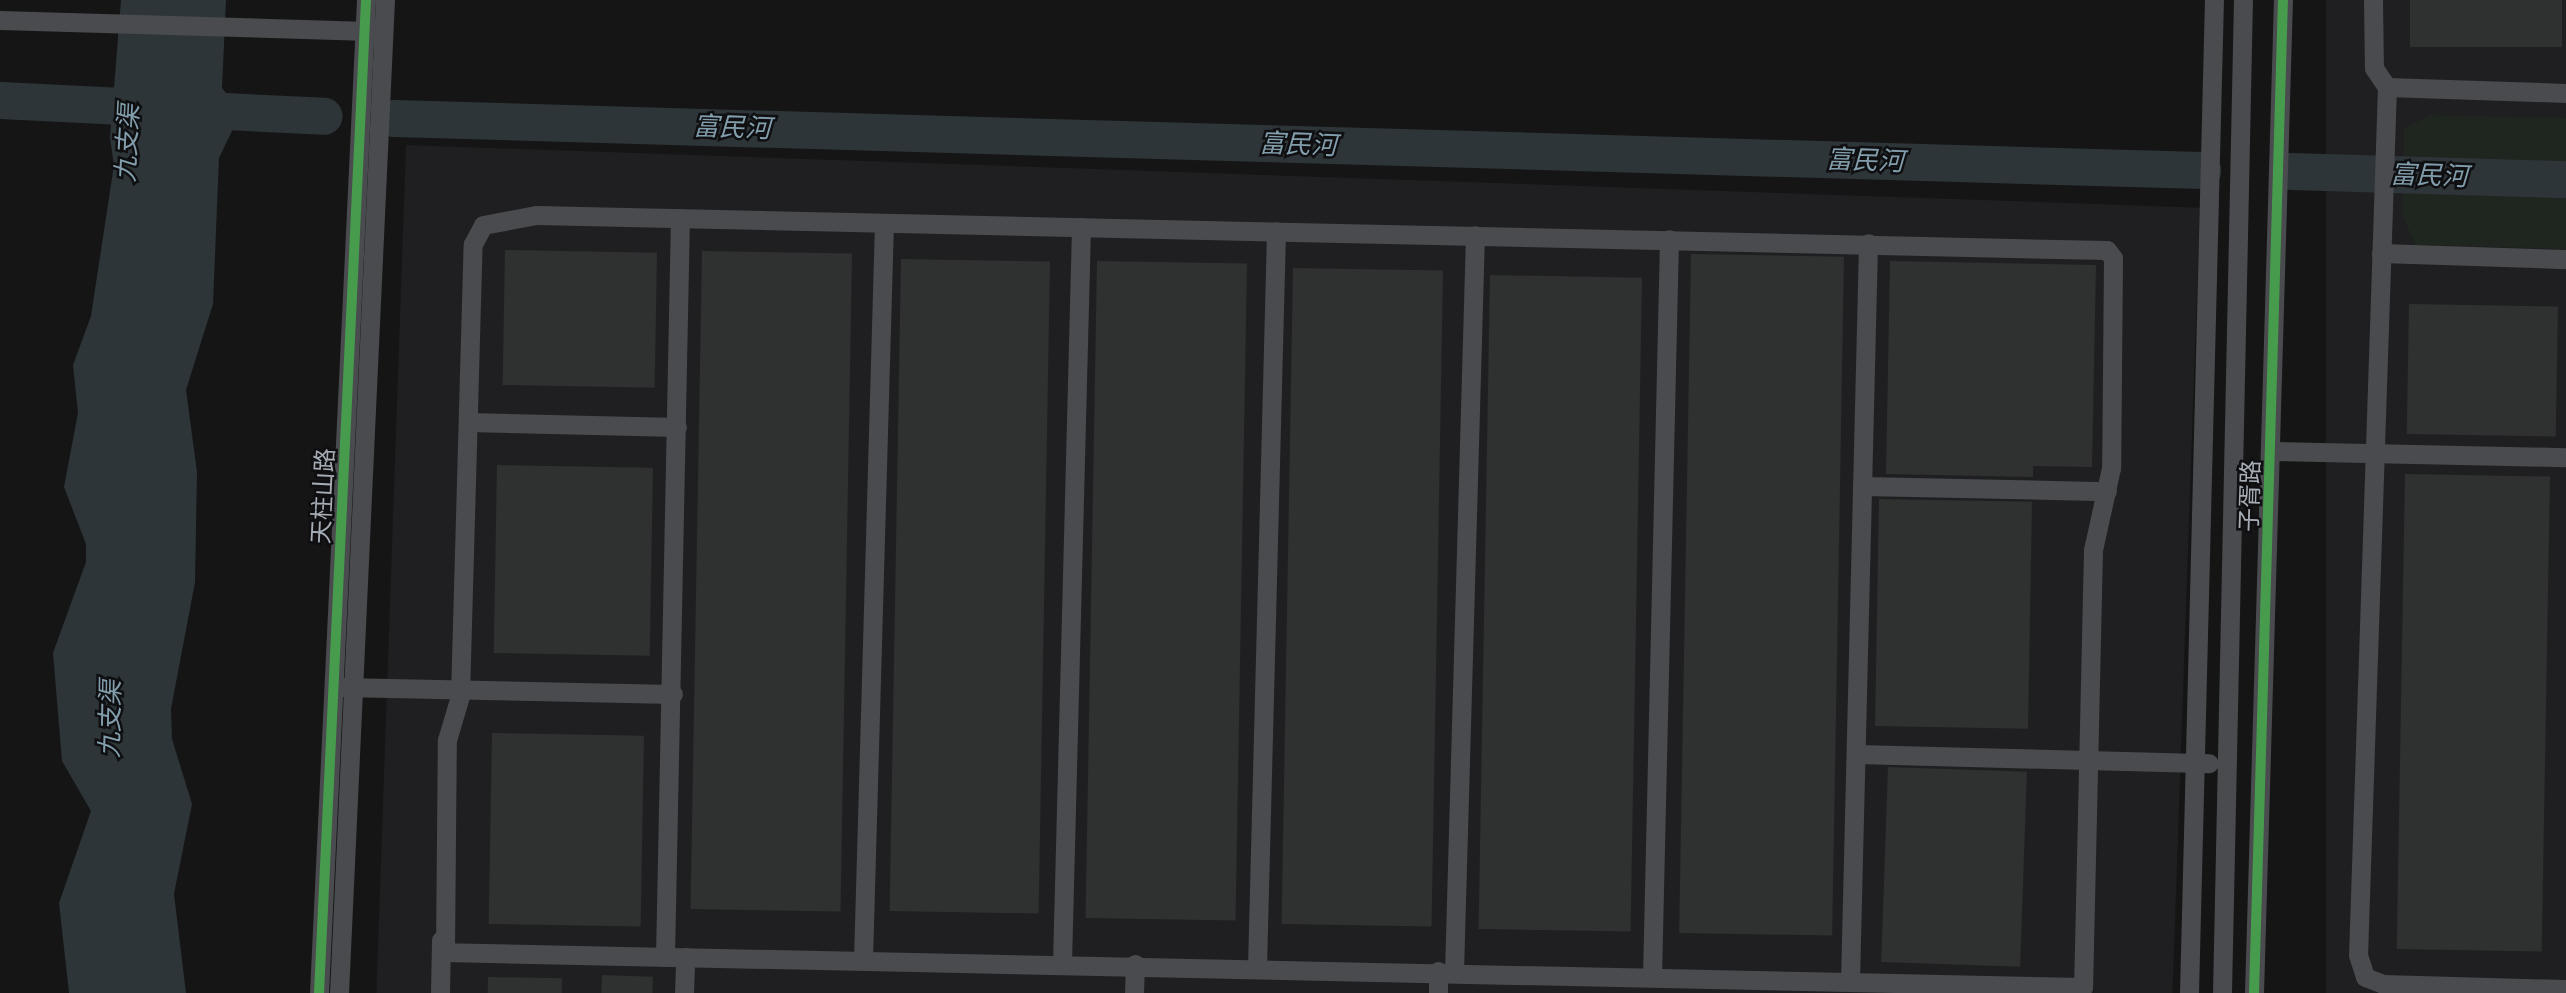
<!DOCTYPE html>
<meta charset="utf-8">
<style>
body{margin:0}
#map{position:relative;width:2566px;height:993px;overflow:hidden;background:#151515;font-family:"Open Sans","Noto Sans SC",sans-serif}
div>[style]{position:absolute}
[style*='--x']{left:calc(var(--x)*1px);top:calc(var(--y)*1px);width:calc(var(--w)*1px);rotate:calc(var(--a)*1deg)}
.built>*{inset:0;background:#1f1f21;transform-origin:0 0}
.green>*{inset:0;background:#1f251f}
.water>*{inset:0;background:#2d3539}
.river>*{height:37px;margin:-18.5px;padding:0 18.5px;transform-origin:18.5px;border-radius:18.5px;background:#2d3539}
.building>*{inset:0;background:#2f3030;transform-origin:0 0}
.minor>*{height:19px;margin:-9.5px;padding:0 9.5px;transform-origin:9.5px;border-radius:9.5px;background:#494b4e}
.cycleway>*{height:10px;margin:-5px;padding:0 5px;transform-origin:5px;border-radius:5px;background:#469c4c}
span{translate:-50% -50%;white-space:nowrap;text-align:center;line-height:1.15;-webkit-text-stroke:5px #0f0f11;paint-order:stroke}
.street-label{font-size:24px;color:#a7adb5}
.water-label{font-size:26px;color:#829eac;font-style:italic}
</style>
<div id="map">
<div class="built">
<div style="left:2326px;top:0;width:240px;height:993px"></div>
<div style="left:406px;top:145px;width:1795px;height:849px;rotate:2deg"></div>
</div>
<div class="green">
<div style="clip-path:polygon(2431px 115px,2566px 118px,2566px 249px,2415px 245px,2402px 214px,2404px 128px)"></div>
</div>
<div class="water">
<div style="clip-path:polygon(121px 0,226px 0,222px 88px,241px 112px,219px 158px,213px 304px,186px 390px,197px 472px,195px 582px,171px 709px,172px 739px,192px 804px,174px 894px,186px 993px,69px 993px,59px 903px,91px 811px,62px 761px,53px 653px,86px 562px,86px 544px,64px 487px,78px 413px,73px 365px,91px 316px,114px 165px,110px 138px)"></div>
</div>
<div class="river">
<div style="--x:0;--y:100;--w:324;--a:2.8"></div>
<div style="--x:394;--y:118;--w:1809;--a:1.65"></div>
<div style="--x:2291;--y:171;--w:275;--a:1.7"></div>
</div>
<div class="building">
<div style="left:2410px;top:0;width:152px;height:47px"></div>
<div style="left:505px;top:250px;width:152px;height:135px;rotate:1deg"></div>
<div style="left:702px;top:251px;width:150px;height:658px;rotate:1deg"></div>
<div style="left:1691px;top:254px;width:153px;height:679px;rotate:1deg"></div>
<div style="left:901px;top:259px;width:149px;height:652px;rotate:1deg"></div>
<div style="left:1097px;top:261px;width:150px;height:657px;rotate:1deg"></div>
<div style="clip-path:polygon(1890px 261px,2096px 265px,2092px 467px,2033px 466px,2033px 477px,1886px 474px)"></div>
<div style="left:1293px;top:268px;width:150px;height:656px;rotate:1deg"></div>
<div style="left:1490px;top:275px;width:152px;height:654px;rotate:1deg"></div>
<div style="left:2409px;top:304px;width:149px;height:130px;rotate:1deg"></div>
<div style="left:497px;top:465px;width:156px;height:188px;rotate:1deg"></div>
<div style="left:2405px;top:474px;width:145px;height:475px;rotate:1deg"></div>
<div style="left:1879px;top:499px;width:153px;height:227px;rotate:1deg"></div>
<div style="left:492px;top:733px;width:152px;height:191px;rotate:1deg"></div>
<div style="left:1888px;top:767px;width:139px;height:195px;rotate:2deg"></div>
<div style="left:602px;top:975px;width:51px;height:18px;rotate:2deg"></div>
<div style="left:488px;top:977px;width:74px;height:16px;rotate:1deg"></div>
</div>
<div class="minor">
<div style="--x:2373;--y:0;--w:68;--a:89.2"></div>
<div style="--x:2374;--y:68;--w:23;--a:56"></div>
<div style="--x:2387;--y:87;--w:179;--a:1.9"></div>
<div style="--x:0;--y:20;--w:377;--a:1.7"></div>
<div style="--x:2387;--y:87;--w:868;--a:91.91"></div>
<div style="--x:2358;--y:955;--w:23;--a:72"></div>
<div style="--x:2365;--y:977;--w:19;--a:21"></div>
<div style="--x:2383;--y:984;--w:183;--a:1.6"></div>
<div style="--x:536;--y:215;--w:1571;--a:1.28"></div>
<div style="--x:2107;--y:250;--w:10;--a:53"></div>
<div style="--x:2113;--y:258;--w:210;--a:90.5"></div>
<div style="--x:2111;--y:468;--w:84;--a:102.4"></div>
<div style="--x:2093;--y:550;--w:437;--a:91.3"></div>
<div style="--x:2083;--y:987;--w:1638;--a:-178.78"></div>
<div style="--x:445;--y:952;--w:212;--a:-89.5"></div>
<div style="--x:447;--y:740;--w:46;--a:-73.5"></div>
<div style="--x:460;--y:696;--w:452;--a:-88.4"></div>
<div style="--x:473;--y:244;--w:21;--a:-62"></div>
<div style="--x:483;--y:225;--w:54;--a:-10.7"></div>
<div style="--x:2381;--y:253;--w:185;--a:1.9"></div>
<div style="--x:468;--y:422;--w:209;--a:1.4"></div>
<div style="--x:2272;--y:451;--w:294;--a:1.2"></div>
<div style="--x:1862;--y:486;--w:245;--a:1.2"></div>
<div style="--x:342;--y:687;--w:331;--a:1.2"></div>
<div style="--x:1857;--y:754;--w:352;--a:1.5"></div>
<div style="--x:665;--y:957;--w:739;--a:-88.84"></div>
<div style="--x:863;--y:960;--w:737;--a:-88.37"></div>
<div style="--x:1062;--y:963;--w:736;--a:-88.52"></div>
<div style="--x:1257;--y:967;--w:736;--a:-88.52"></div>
<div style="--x:1454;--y:972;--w:737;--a:-88.37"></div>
<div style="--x:1652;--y:977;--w:738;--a:-88.68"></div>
<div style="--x:1850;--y:981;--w:738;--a:-88.6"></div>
<div style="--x:319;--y:993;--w:994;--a:-87.29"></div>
<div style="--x:339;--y:993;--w:994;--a:-87.35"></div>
<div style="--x:440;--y:993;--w:53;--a:-88.9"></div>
<div style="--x:684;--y:993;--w:36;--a:-88"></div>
<div style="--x:1134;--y:993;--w:29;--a:-88"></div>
<div style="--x:1438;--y:993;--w:22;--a:-90"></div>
<div style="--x:2189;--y:993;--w:993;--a:-88.56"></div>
<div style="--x:2222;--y:993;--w:993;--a:-88.79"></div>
<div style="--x:2254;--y:993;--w:993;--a:-88.33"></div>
</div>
<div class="cycleway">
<div style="--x:319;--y:993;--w:994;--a:-87.29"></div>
<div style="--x:2254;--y:993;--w:993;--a:-88.33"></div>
</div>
<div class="street-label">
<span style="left:322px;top:496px;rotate:-87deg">天柱山路</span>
<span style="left:2249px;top:496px;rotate:-88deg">子胥路</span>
</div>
<div class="water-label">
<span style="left:732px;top:127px;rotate:2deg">富民河</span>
<span style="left:127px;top:143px;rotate:-87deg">九支渠</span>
<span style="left:1298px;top:144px;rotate:2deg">富民河</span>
<span style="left:1865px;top:160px;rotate:2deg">富民河</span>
<span style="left:2429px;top:175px;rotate:2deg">富民河</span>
<span style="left:110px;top:719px;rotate:-89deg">九支渠</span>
</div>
</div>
